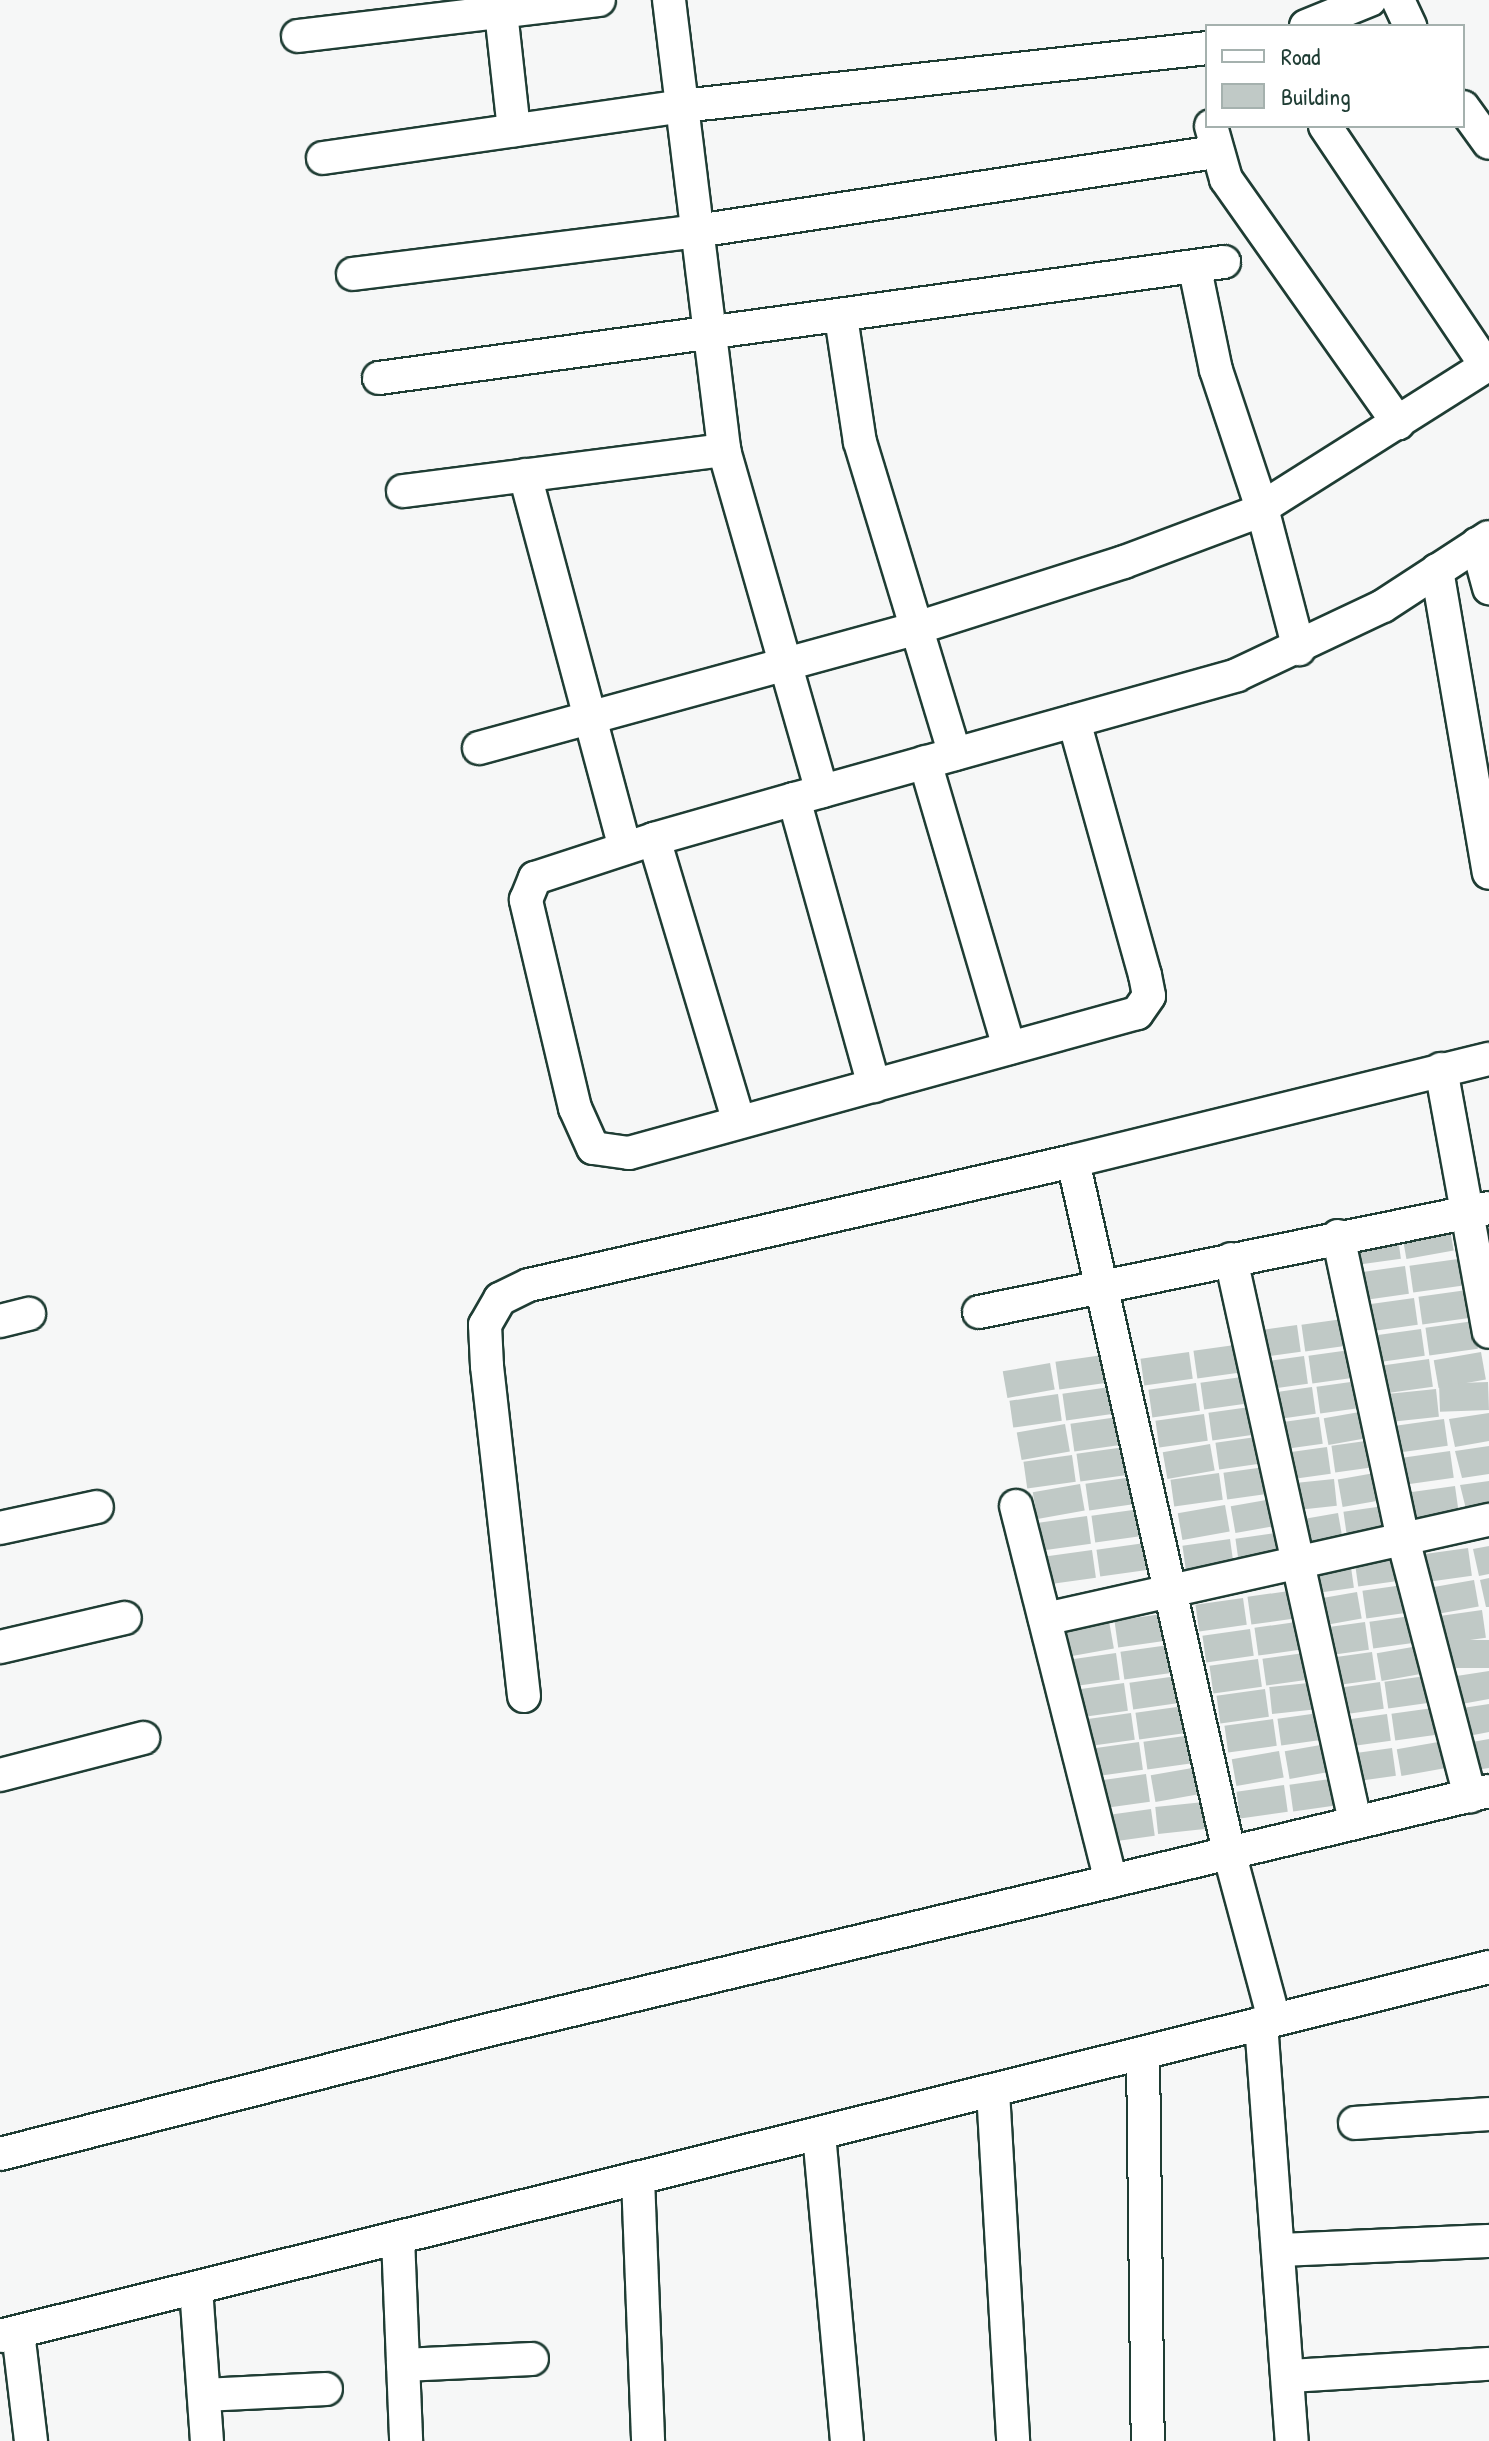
<!DOCTYPE html>
<style>
body{margin:0}
#map{position:relative;width:1489px;height:2441px;overflow:hidden;background:#f6f7f7;font-family:"Patrick Hand",sans-serif}
div>[style]{position:absolute}
[style*='--x']{left:calc(var(--x)*1px);top:calc(var(--y)*1px);width:calc(var(--w)*1px);rotate:calc(var(--a)*1deg)}
.building>*{inset:0;background:#c0c9c6;transform-origin:0 0}
.roads{filter:drop-shadow(2px 0 #1f3d34) drop-shadow(-2px 0 #1f3d34) drop-shadow(0 2px #1f3d34) drop-shadow(0 -2px #1f3d34)}
.minor>*{height:32px;margin:-16px;padding:0 16px;transform-origin:16px;border-radius:16px;background:#fff}
span{translate:-50% -50%;white-space:nowrap;text-align:center;line-height:1.15;-webkit-text-stroke:6px #fff;paint-order:stroke}
.legend{position:absolute;left:1205px;top:24px;width:260px;height:104px;box-sizing:border-box;background:#fff;border:2px solid #a5b1ae;margin:0;padding:10px 14px;list-style:none;font-size:24px;color:#1f3d34}
.legend li{display:flex;align-items:center;gap:16px;height:40px}
.legend b{width:40px;border:2px solid #a5b1ae}
</style>
<div id="map">
<div class="building">
<div style="left:1449px;top:1224px;width:27px;height:48px;rotate:80deg"></div>
<div style="left:1397px;top:1231px;width:28px;height:49px;rotate:82deg"></div>
<div style="left:1458px;top:1259px;width:27px;height:49px;rotate:82deg"></div>
<div style="left:1405px;top:1266px;width:28px;height:48px;rotate:82deg"></div>
<div style="left:1467px;top:1290px;width:28px;height:49px;rotate:82deg"></div>
<div style="left:1414px;top:1298px;width:27px;height:49px;rotate:82deg"></div>
<div style="left:1350px;top:1318px;width:27px;height:49px;rotate:82deg"></div>
<div style="left:1474px;top:1321px;width:28px;height:49px;rotate:82deg"></div>
<div style="left:1297px;top:1325px;width:27px;height:49px;rotate:82deg"></div>
<div style="left:1421px;top:1329px;width:27px;height:49px;rotate:82deg"></div>
<div style="left:1242px;top:1344px;width:28px;height:49px;rotate:82deg"></div>
<div style="left:1357px;top:1349px;width:28px;height:49px;rotate:82deg"></div>
<div style="left:1189px;top:1352px;width:27px;height:49px;rotate:82deg"></div>
<div style="left:1481px;top:1352px;width:28px;height:48px;rotate:80deg"></div>
<div style="left:1103px;top:1355px;width:28px;height:48px;rotate:82deg"></div>
<div style="left:1304px;top:1356px;width:28px;height:48px;rotate:82deg"></div>
<div style="left:1429px;top:1359px;width:28px;height:49px;rotate:82deg"></div>
<div style="left:1050px;top:1363px;width:27px;height:48px;rotate:80deg"></div>
<div style="left:1249px;top:1376px;width:27px;height:49px;rotate:82deg"></div>
<div style="left:1365px;top:1380px;width:27px;height:49px;rotate:82deg"></div>
<div style="left:1488px;top:1382px;width:28px;height:49px;rotate:88deg"></div>
<div style="left:1196px;top:1383px;width:28px;height:48px;rotate:82deg"></div>
<div style="left:1110px;top:1387px;width:27px;height:48px;rotate:82deg"></div>
<div style="left:1312px;top:1387px;width:27px;height:49px;rotate:82deg"></div>
<div style="left:1436px;top:1389px;width:28px;height:49px;rotate:84deg"></div>
<div style="left:1058px;top:1394px;width:27px;height:49px;rotate:82deg"></div>
<div style="left:1257px;top:1406px;width:28px;height:49px;rotate:82deg"></div>
<div style="left:1371px;top:1410px;width:27px;height:48px;rotate:80deg"></div>
<div style="clip-path:polygon(1489px 1413px,1489px 1441px,1455px 1447px,1449px 1419px)"></div>
<div style="left:1204px;top:1414px;width:27px;height:49px;rotate:82deg"></div>
<div style="left:1118px;top:1417px;width:28px;height:48px;rotate:82deg"></div>
<div style="left:1319px;top:1417px;width:27px;height:49px;rotate:82deg"></div>
<div style="left:1444px;top:1419px;width:27px;height:49px;rotate:82deg"></div>
<div style="left:1065px;top:1424px;width:28px;height:49px;rotate:80deg"></div>
<div style="left:1263px;top:1436px;width:27px;height:48px;rotate:82deg"></div>
<div style="left:1380px;top:1439px;width:27px;height:49px;rotate:82deg"></div>
<div style="left:1210px;top:1444px;width:27px;height:48px;rotate:80deg"></div>
<div style="clip-path:polygon(1489px 1446px,1489px 1474px,1462px 1478px,1455px 1451px)"></div>
<div style="left:1125px;top:1447px;width:28px;height:49px;rotate:82deg"></div>
<div style="left:1327px;top:1447px;width:27px;height:49px;rotate:82deg"></div>
<div style="left:1450px;top:1451px;width:27px;height:48px;rotate:82deg"></div>
<div style="left:1072px;top:1455px;width:27px;height:49px;rotate:82deg"></div>
<div style="left:1272px;top:1466px;width:27px;height:49px;rotate:82deg"></div>
<div style="left:1386px;top:1471px;width:28px;height:49px;rotate:80deg"></div>
<div style="left:1219px;top:1473px;width:27px;height:49px;rotate:82deg"></div>
<div style="left:1133px;top:1477px;width:27px;height:48px;rotate:82deg"></div>
<div style="left:1334px;top:1479px;width:27px;height:49px;rotate:84deg"></div>
<div style="clip-path:polygon(1489px 1481px,1489px 1509px,1467px 1513px,1460px 1485px)"></div>
<div style="left:1080px;top:1484px;width:27px;height:48px;rotate:80deg"></div>
<div style="left:1455px;top:1486px;width:27px;height:49px;rotate:82deg"></div>
<div style="left:1278px;top:1498px;width:27px;height:48px;rotate:80deg"></div>
<div style="left:1225px;top:1505px;width:27px;height:48px;rotate:80deg"></div>
<div style="left:1391px;top:1505px;width:28px;height:48px;rotate:82deg"></div>
<div style="left:1140px;top:1509px;width:27px;height:49px;rotate:82deg"></div>
<div style="left:1338px;top:1513px;width:27px;height:48px;rotate:80deg"></div>
<div style="left:1087px;top:1516px;width:28px;height:49px;rotate:82deg"></div>
<div style="left:1283px;top:1532px;width:28px;height:48px;rotate:82deg"></div>
<div style="left:1230px;top:1539px;width:28px;height:48px;rotate:82deg"></div>
<div style="left:1145px;top:1543px;width:27px;height:49px;rotate:82deg"></div>
<div style="clip-path:polygon(1489px 1546px,1489px 1574px,1479px 1576px,1473px 1549px)"></div>
<div style="left:1468px;top:1548px;width:28px;height:49px;rotate:82deg"></div>
<div style="left:1092px;top:1550px;width:28px;height:49px;rotate:82deg"></div>
<div style="left:1403px;top:1553px;width:27px;height:49px;rotate:82deg"></div>
<div style="left:1350px;top:1560px;width:28px;height:48px;rotate:82deg"></div>
<div style="clip-path:polygon(1489px 1578px,1489px 1607px,1486px 1607px,1480px 1580px)"></div>
<div style="left:1474px;top:1580px;width:27px;height:48px;rotate:80deg"></div>
<div style="left:1410px;top:1584px;width:28px;height:48px;rotate:82deg"></div>
<div style="left:1296px;top:1590px;width:28px;height:49px;rotate:82deg"></div>
<div style="left:1357px;top:1592px;width:27px;height:48px;rotate:80deg"></div>
<div style="left:1243px;top:1598px;width:27px;height:48px;rotate:82deg"></div>
<div style="left:1482px;top:1610px;width:28px;height:48px;rotate:82deg"></div>
<div style="left:1162px;top:1614px;width:27px;height:48px;rotate:82deg"></div>
<div style="left:1418px;top:1615px;width:27px;height:49px;rotate:82deg"></div>
<div style="left:1109px;top:1621px;width:28px;height:48px;rotate:80deg"></div>
<div style="left:1303px;top:1621px;width:28px;height:49px;rotate:82deg"></div>
<div style="left:1365px;top:1622px;width:28px;height:49px;rotate:82deg"></div>
<div style="left:1250px;top:1629px;width:27px;height:48px;rotate:82deg"></div>
<div style="left:1489px;top:1640px;width:28px;height:48px;rotate:90deg"></div>
<div style="left:1169px;top:1645px;width:28px;height:49px;rotate:82deg"></div>
<div style="left:1424px;top:1645px;width:28px;height:48px;rotate:80deg"></div>
<div style="left:1311px;top:1652px;width:27px;height:49px;rotate:82deg"></div>
<div style="left:1372px;top:1652px;width:28px;height:49px;rotate:82deg"></div>
<div style="left:1116px;top:1653px;width:27px;height:48px;rotate:82deg"></div>
<div style="left:1258px;top:1659px;width:28px;height:49px;rotate:82deg"></div>
<div style="clip-path:polygon(1489px 1671px,1489px 1699px,1456px 1705px,1450px 1677px)"></div>
<div style="left:1433px;top:1675px;width:27px;height:49px;rotate:82deg"></div>
<div style="left:1177px;top:1676px;width:27px;height:48px;rotate:82deg"></div>
<div style="left:1318px;top:1682px;width:27px;height:49px;rotate:84deg"></div>
<div style="left:1380px;top:1682px;width:27px;height:48px;rotate:82deg"></div>
<div style="left:1124px;top:1683px;width:28px;height:49px;rotate:82deg"></div>
<div style="left:1265px;top:1689px;width:28px;height:49px;rotate:82deg"></div>
<div style="clip-path:polygon(1489px 1704px,1489px 1732px,1463px 1737px,1456px 1709px)"></div>
<div style="left:1184px;top:1706px;width:27px;height:49px;rotate:82deg"></div>
<div style="left:1440px;top:1707px;width:27px;height:49px;rotate:82deg"></div>
<div style="left:1326px;top:1712px;width:27px;height:49px;rotate:82deg"></div>
<div style="left:1131px;top:1713px;width:27px;height:49px;rotate:82deg"></div>
<div style="left:1387px;top:1714px;width:27px;height:49px;rotate:82deg"></div>
<div style="left:1273px;top:1719px;width:27px;height:49px;rotate:82deg"></div>
<div style="left:1192px;top:1735px;width:28px;height:49px;rotate:82deg"></div>
<div style="clip-path:polygon(1489px 1739px,1489px 1768px,1468px 1771px,1461px 1744px)"></div>
<div style="left:1444px;top:1741px;width:27px;height:48px;rotate:80deg"></div>
<div style="left:1139px;top:1742px;width:28px;height:49px;rotate:82deg"></div>
<div style="left:1332px;top:1743px;width:28px;height:48px;rotate:80deg"></div>
<div style="left:1392px;top:1748px;width:28px;height:49px;rotate:82deg"></div>
<div style="left:1279px;top:1751px;width:27px;height:48px;rotate:80deg"></div>
<div style="left:1198px;top:1767px;width:27px;height:48px;rotate:80deg"></div>
<div style="left:1146px;top:1774px;width:28px;height:49px;rotate:82deg"></div>
<div style="left:1337px;top:1778px;width:27px;height:48px;rotate:82deg"></div>
<div style="left:1284px;top:1785px;width:27px;height:48px;rotate:82deg"></div>
<div style="left:1204px;top:1802px;width:27px;height:49px;rotate:84deg"></div>
<div style="left:1151px;top:1809px;width:27px;height:49px;rotate:82deg"></div>
</div>
<div class="roads">
<div class="minor">
<div style="--x:669;--y:0;--w:453;--a:83"></div>
<div style="--x:724;--y:450;--w:355;--a:74"></div>
<div style="--x:1398;--y:0;--w:29;--a:65"></div>
<div style="--x:501;--y:12;--w:119;--a:83.7"></div>
<div style="--x:1306;--y:26;--w:69;--a:-22.1"></div>
<div style="--x:298;--y:36;--w:303;--a:-6.8"></div>
<div style="--x:1463;--y:107;--w:44;--a:54.2"></div>
<div style="--x:1211;--y:126;--w:55;--a:74.2"></div>
<div style="--x:1226;--y:179;--w:299;--a:54.8"></div>
<div style="--x:1325;--y:126;--w:289;--a:56.1"></div>
<div style="--x:323;--y:158;--w:363;--a:-8.2"></div>
<div style="--x:682;--y:106;--w:528;--a:-6.3"></div>
<div style="--x:1195;--y:269;--w:103;--a:78.3"></div>
<div style="--x:1216;--y:370;--w:145;--a:71.6"></div>
<div style="--x:1262;--y:508;--w:146;--a:75.3"></div>
<div style="--x:353;--y:274;--w:347;--a:-7.1"></div>
<div style="--x:697;--y:231;--w:524;--a:-8.67"></div>
<div style="--x:841;--y:317;--w:126;--a:81.4"></div>
<div style="--x:860;--y:442;--w:326;--a:73.1"></div>
<div style="--x:379;--y:378;--w:853;--a:-7.82"></div>
<div style="--x:525;--y:475;--w:386;--a:75"></div>
<div style="--x:403;--y:491;--w:324;--a:-7.3"></div>
<div style="--x:1477;--y:544;--w:46;--a:74.7"></div>
<div style="--x:1437;--y:570;--w:307;--a:80.3"></div>
<div style="--x:1074;--y:721;--w:264;--a:74.4"></div>
<div style="--x:1145;--y:975;--w:21;--a:79"></div>
<div style="--x:1149;--y:996;--w:21;--a:125"></div>
<div style="--x:1137;--y:1013;--w:527;--a:164.59"></div>
<div style="--x:629;--y:1153;--w:36;--a:-172"></div>
<div style="--x:593;--y:1148;--w:44;--a:-114.2"></div>
<div style="--x:575;--y:1108;--w:214;--a:-103.3"></div>
<div style="--x:526;--y:900;--w:24;--a:-68"></div>
<div style="--x:535;--y:878;--w:125;--a:-18.1"></div>
<div style="--x:654;--y:839;--w:146;--a:-15.9"></div>
<div style="--x:794;--y:799;--w:460;--a:-15.6"></div>
<div style="--x:1237;--y:675;--w:161;--a:-25.3"></div>
<div style="--x:1383;--y:606;--w:126;--a:-33.1"></div>
<div style="--x:479;--y:748;--w:454;--a:-15.3"></div>
<div style="--x:917;--y:628;--w:217;--a:-17.7"></div>
<div style="--x:1124;--y:562;--w:137;--a:-20.6"></div>
<div style="--x:1252;--y:514;--w:280;--a:-32.3"></div>
<div style="--x:925;--y:762;--w:298;--a:73.6"></div>
<div style="--x:794;--y:799;--w:298;--a:74.4"></div>
<div style="--x:654;--y:839;--w:295;--a:73.3"></div>
<div style="--x:1441;--y:1069;--w:267;--a:79.7"></div>
<div style="--x:1338;--y:1236;--w:310;--a:77.9"></div>
<div style="--x:1403;--y:1539;--w:266;--a:75.4"></div>
<div style="--x:1231;--y:1259;--w:576;--a:77.56"></div>
<div style="--x:979;--y:1312;--w:520;--a:-11.53"></div>
<div style="--x:0;--y:1321;--w:30;--a:-14"></div>
<div style="--x:1016;--y:1506;--w:387;--a:75.8"></div>
<div style="--x:0;--y:1528;--w:99;--a:-12.2"></div>
<div style="--x:1045;--y:1619;--w:455;--a:-12.6"></div>
<div style="--x:0;--y:1647;--w:128;--a:-13.1"></div>
<div style="--x:524;--y:1696;--w:332;--a:-96.4"></div>
<div style="--x:487;--y:1366;--w:41;--a:-92.8"></div>
<div style="--x:485;--y:1325;--w:30;--a:-60"></div>
<div style="--x:500;--y:1299;--w:32;--a:-26"></div>
<div style="--x:529;--y:1285;--w:558;--a:-12.84"></div>
<div style="--x:0;--y:1775;--w:148;--a:-14.5"></div>
<div style="--x:1274;--y:2019;--w:173;--a:-105.1"></div>
<div style="--x:1229;--y:1852;--w:708;--a:-102.72"></div>
<div style="--x:1073;--y:1161;--w:428;--a:-13.8"></div>
<div style="--x:1261;--y:2023;--w:419;--a:85.8"></div>
<div style="--x:1143;--y:2053;--w:388;--a:89.3"></div>
<div style="--x:993;--y:2091;--w:351;--a:86.7"></div>
<div style="--x:1355;--y:2123;--w:134;--a:-3.8"></div>
<div style="--x:819;--y:2134;--w:308;--a:84.8"></div>
<div style="--x:0;--y:2154;--w:504;--a:-14.26"></div>
<div style="--x:488;--y:2030;--w:1029;--a:-13.43"></div>
<div style="--x:638;--y:2178;--w:263;--a:87.8"></div>
<div style="--x:398;--y:2238;--w:203;--a:87.7"></div>
<div style="--x:1279;--y:2250;--w:210;--a:-2.5"></div>
<div style="--x:196;--y:2288;--w:153;--a:85.9"></div>
<div style="--x:18;--y:2332;--w:110;--a:83.2"></div>
<div style="--x:0;--y:2336;--w:1534;--a:-13.92"></div>
<div style="--x:403;--y:2365;--w:129;--a:-2.7"></div>
<div style="--x:1290;--y:2376;--w:199;--a:-3.5"></div>
<div style="--x:204;--y:2395;--w:122;--a:-2.8"></div>
</div>
</div>
<ul class="legend">
<li><b style="height:10px;background:#fff"></b>Road</li>
<li><b style="height:22px;background:#c0c9c6"></b>Building</li>
</ul>
</div>
